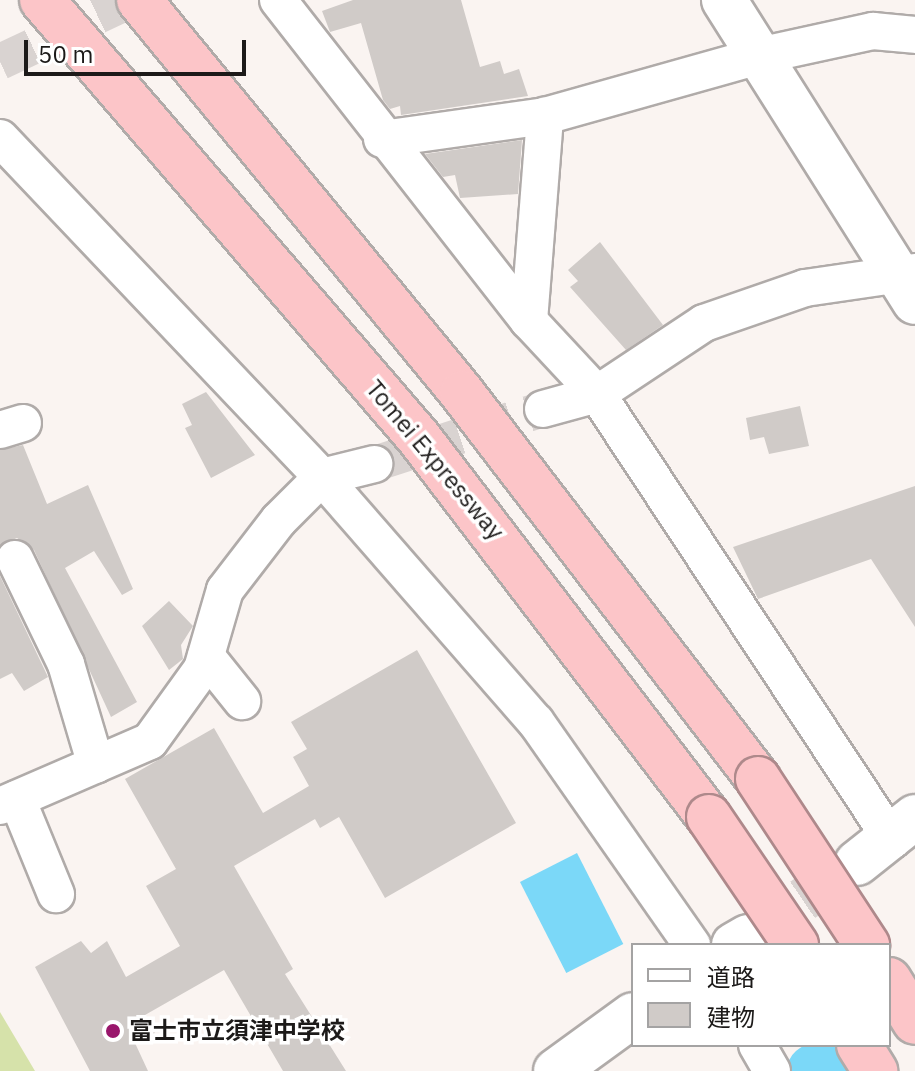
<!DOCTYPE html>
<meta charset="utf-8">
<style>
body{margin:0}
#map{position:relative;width:915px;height:1071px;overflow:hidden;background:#faf4f1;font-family:"IBM Plex Sans","Noto Sans JP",sans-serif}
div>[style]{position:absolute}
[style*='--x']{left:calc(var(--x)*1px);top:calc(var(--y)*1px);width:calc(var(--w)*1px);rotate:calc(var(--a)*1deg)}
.green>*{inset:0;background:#d6e2aa}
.water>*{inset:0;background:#7bd8f8;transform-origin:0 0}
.river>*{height:54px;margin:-27px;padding:0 27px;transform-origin:27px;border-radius:27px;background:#7bd8f8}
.building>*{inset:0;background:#d0cbc8}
.minor-tunnel>*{height:36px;margin-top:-18px;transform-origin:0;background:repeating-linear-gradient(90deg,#d9d3d1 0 36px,transparent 0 54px)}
.tertiary-tunnel>*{height:44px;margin-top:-22px;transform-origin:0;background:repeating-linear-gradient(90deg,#d9d3d1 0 44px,transparent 0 66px)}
.roads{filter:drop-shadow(2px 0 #b0aba9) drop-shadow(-2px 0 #b0aba9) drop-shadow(0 2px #b0aba9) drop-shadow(0 -2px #b0aba9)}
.minor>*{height:36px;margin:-18px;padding:0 18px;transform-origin:18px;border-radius:18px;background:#fff}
.tertiary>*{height:44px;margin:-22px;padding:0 22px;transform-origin:22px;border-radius:22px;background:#fff}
.motorway>*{height:44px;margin:-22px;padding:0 22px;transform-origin:22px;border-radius:22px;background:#fcc5c8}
.bridges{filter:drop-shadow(2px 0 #ae898b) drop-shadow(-2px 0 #ae898b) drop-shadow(0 2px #ae898b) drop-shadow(0 -2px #ae898b)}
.motorway-bridge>*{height:44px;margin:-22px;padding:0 22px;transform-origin:22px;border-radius:22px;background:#fcc5c8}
.dots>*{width:22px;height:22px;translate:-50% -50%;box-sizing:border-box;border:4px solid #fff;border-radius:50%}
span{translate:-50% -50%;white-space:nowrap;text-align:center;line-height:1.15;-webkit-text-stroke:7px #fff;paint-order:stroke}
.street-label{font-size:24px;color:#1c1a19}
.poi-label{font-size:24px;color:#1c1a19;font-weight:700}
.left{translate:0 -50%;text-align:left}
.legend{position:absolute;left:631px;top:943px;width:260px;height:104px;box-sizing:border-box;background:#fff;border:2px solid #a4a3a3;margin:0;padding:10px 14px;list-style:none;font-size:24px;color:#1c1a19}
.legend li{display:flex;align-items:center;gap:16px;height:40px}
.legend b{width:40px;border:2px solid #a4a3a3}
.scale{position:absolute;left:24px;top:40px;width:222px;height:36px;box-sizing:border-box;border:4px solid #1c1a19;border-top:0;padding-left:10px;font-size:24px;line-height:28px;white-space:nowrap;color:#1c1a19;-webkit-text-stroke:6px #fff;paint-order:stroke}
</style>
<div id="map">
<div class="green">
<div style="clip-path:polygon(0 1012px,35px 1071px,0 1071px)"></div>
</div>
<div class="water">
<div style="left:577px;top:853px;width:102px;height:64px;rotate:63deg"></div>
</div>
<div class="river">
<div style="--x:814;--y:1071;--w:50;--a:-31.2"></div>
</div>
<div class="building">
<div style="clip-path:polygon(353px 0,461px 0,480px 67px,500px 61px,504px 74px,519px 69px,528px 96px,401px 115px,400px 106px,390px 109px,383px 100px,361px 23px,330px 32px,322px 11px)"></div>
<div style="clip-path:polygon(522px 140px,518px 194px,460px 198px,455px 175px,443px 177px,425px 154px)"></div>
<div style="clip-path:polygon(600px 242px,663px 325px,626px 350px,570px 287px,578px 281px,568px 270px)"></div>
<div style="clip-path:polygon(206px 392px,255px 455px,211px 478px,185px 428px,192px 425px,182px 404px)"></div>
<div style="clip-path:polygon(800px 406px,809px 446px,769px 454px,764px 437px,750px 440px,746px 418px)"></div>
<div style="clip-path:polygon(23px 445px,47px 504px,88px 485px,133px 589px,122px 595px,94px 551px,65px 568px,137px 702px,111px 717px,34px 550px,17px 538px,0 545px,0 450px)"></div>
<div style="clip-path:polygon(915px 486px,915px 627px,871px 559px,758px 599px,733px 547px)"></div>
<div style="clip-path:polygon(0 576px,48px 677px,24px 691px,12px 673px,0 679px)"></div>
<div style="clip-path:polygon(169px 601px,193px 626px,181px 645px,183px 659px,169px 670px,142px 626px)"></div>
<div style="clip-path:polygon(417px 650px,516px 823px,385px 898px,339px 817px,320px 828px,315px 819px,234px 866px,293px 969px,285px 974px,346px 1071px,283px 1071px,224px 970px,145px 1015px,155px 1033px,135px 1043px,148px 1071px,90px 1071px,35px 967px,81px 941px,91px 953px,107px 941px,126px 977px,180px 946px,146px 886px,176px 869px,125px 779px,214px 728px,263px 813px,309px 786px,293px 757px,307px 749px,291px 722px)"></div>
</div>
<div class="minor-tunnel">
<div style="--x:0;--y:62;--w:146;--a:-25.2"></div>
<div style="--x:374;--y:464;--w:178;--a:-18"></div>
</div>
<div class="tertiary-tunnel">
<div style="--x:748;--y:937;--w:132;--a:-34.2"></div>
</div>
<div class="roads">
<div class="minor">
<div style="--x:278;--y:0;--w:407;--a:52"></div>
<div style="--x:529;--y:321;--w:100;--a:47"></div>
<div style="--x:597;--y:394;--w:535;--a:56.52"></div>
<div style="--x:0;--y:138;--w:468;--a:46.5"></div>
<div style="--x:322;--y:477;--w:325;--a:48.9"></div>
<div style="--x:536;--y:722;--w:272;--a:55"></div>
<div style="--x:382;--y:139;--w:165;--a:-8"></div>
<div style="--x:529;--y:321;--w:206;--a:-85.5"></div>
<div style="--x:545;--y:116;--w:221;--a:-15.7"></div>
<div style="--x:758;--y:56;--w:118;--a:-12.3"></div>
<div style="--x:873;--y:31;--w:42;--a:5.4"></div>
<div style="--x:543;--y:409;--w:56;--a:-15.5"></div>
<div style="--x:597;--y:394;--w:128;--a:-33.6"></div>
<div style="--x:704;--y:323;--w:107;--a:-19.1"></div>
<div style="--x:805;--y:288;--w:111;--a:-8.3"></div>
<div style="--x:0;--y:430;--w:24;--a:-17"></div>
<div style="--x:15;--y:559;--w:117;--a:64.1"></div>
<div style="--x:66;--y:664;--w:105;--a:73.5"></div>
<div style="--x:206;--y:656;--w:58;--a:51.3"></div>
<div style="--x:17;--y:799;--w:103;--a:67.7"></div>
<div style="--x:0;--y:806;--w:163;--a:-23.4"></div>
<div style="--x:150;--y:741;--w:89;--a:-54.2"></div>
<div style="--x:202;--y:669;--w:82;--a:-73.8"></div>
<div style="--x:225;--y:590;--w:88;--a:-52.4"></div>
<div style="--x:279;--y:520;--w:61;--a:-45"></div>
<div style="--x:322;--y:477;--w:54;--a:-14"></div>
<div style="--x:757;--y:1045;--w:30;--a:60"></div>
</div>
<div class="tertiary">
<div style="--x:724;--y:0;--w:357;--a:57.7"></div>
<div style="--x:857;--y:863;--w:74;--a:-38.4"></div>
<div style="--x:734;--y:945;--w:16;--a:-30"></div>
<div style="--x:556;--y:1071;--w:95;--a:-36"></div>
</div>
<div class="motorway">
<div style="--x:42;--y:0;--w:578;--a:49.28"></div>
<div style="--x:419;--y:438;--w:477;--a:52.6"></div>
<div style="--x:139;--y:0;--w:509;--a:50.58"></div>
<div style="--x:462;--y:393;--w:486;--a:52.5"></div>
<div style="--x:889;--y:980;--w:49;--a:58.2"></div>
<div style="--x:859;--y:1045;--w:31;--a:58"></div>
</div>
</div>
<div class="bridges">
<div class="motorway-bridge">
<div style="--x:758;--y:779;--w:199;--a:56.7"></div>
<div style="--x:709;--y:817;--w:155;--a:55.8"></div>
</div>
</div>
<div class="dots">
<div style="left:113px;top:1031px;background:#99166b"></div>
</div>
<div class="street-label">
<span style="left:435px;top:460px;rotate:50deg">Tomei Expressway</span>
</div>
<div class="poi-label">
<span class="left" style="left:129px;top:1031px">富士市立須津中学校</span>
</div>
<ul class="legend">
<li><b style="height:10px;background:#fff"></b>道路</li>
<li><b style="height:22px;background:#d0cbc8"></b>建物</li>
</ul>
<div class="scale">50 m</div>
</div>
